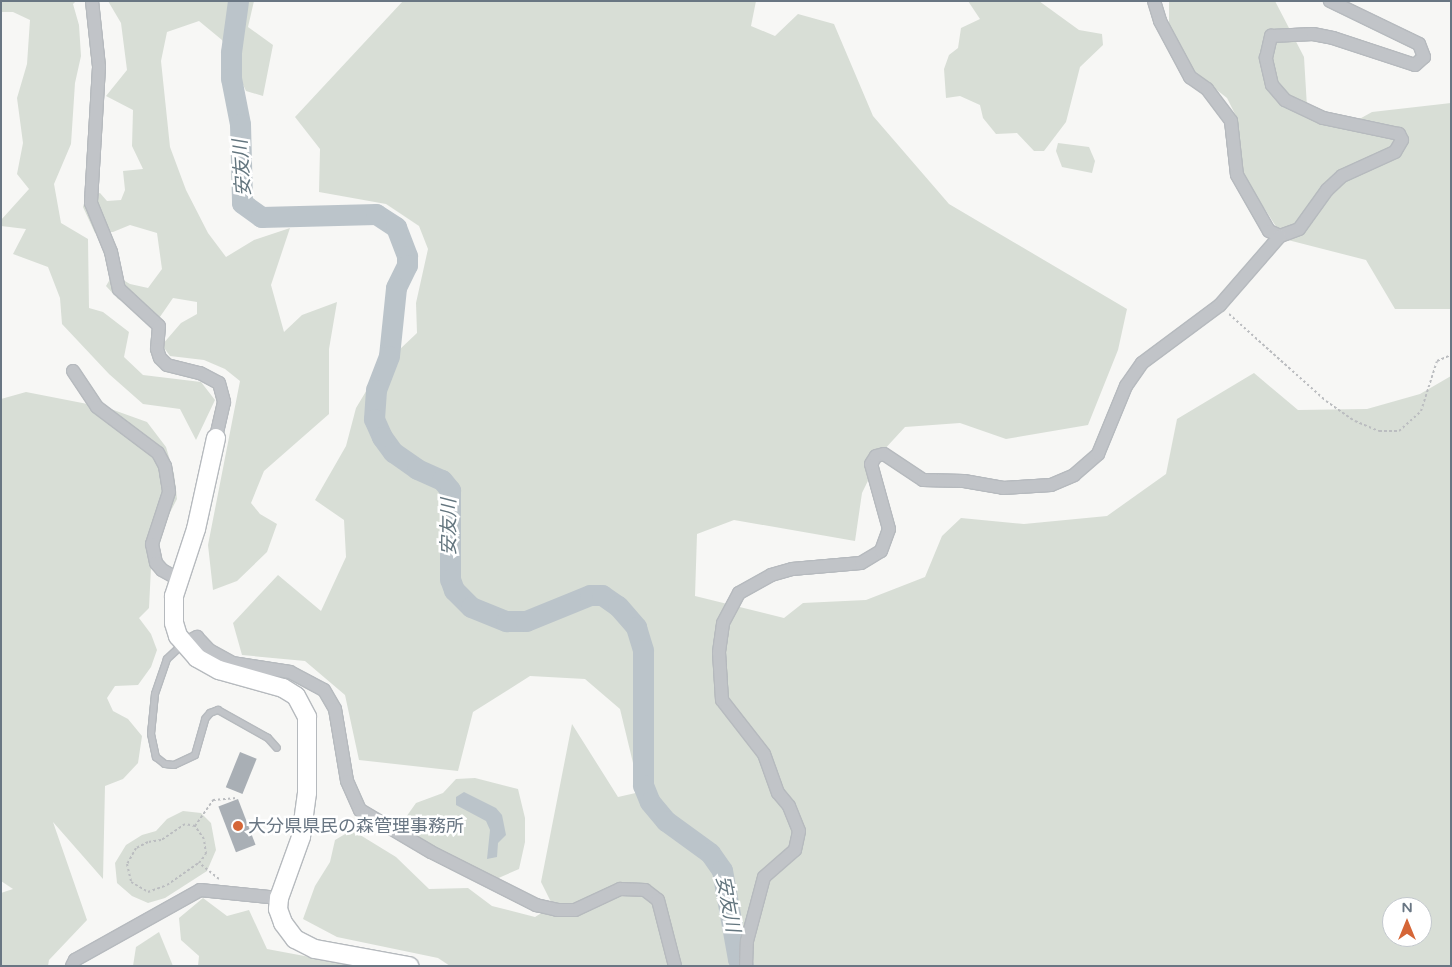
<!DOCTYPE html>
<meta charset="utf-8">
<style>
body{margin:0}
#map{position:relative;width:1452px;height:967px;overflow:hidden;background:#f7f7f5;font-family:"Varela Round","Noto Sans JP",sans-serif}
div>[style]{position:absolute}
[style*='--x']{left:calc(var(--x)*1px);top:calc(var(--y)*1px);width:calc(var(--w)*1px);rotate:calc(var(--a)*1deg)}
.green>*{inset:0;background:#d8ded6}
.water>*{inset:0;background:#bbc4ca}
.river>*{height:21px;margin:-10.5px;padding:0 10.5px;transform-origin:10.5px;border-radius:10.5px;background:#bbc4ca}
.building>*{inset:0;background:#a9afb5;transform-origin:0 0}
.path>*{height:2px;margin-top:-1px;transform-origin:0;background:repeating-linear-gradient(90deg,#bbbdc0 0 2.5px,transparent 0 5px)}
.roads{filter:drop-shadow(1px 0 #b6babe) drop-shadow(-1px 0 #b6babe) drop-shadow(0 1px #b6babe) drop-shadow(0 -1px #b6babe)}
.lane>*{height:6px;margin:-3px;padding:0 3px;transform-origin:3px;border-radius:3px;background:#c1c4c8}
.street>*{height:12px;margin:-6px;padding:0 6px;transform-origin:6px;border-radius:6px;background:#c1c4c8}
.secondary>*{height:18px;margin:-9px;padding:0 9px;transform-origin:9px;border-radius:9px;background:#fff}
.dots>*{width:14px;height:14px;translate:-50% -50%;box-sizing:border-box;border:2px solid #fff;border-radius:50%}
span{translate:-50% -50%;white-space:nowrap;text-align:center;line-height:1.15;-webkit-text-stroke:5px #fff;paint-order:stroke}
.poi-label{font-size:18px;color:#697683}
.left{translate:0 -50%;text-align:left}
.water-label{font-size:19px;color:#64767f;font-style:italic}
.frame{position:absolute;inset:0;border:2px solid #697683;pointer-events:none}
.north{position:absolute;left:1382px;top:897px;width:50px;height:50px;box-sizing:border-box;background:#fff;border:1px solid #c3c8cd;border-radius:50%;rotate:0deg;font-size:14px;font-weight:700;line-height:20px;text-align:center;color:#697683}
.north::after{content:'';display:block;margin:auto;width:18px;height:22px;background:#d56637;clip-path:polygon(50% 0,100% 100%,50% 72%,0 100%)}
</style>
<div id="map">
<div class="green">
<div style="clip-path:polygon(1px 1px,76px 1px,73px 4px,79px 25px,81px 56px,75px 83px,71px 144px,54px 184px,61px 223px,88px 239px,89px 308px,103px 312px,129px 332px,124px 357px,143px 375px,201px 382px,215px 400px,196px 440px,180px 409px,143px 404px,109px 374px,62px 324px,60px 298px,48px 267px,13px 254px,26px 229px,1px 226px,1px 220px,29px 189px,17px 174px,23px 143px,17px 98px,27px 64px,30px 20px,13px 12px,1px 12px)"></div>
<div style="clip-path:polygon(108px 1px,254px 1px,248px 27px,273px 45px,263px 96px,246px 91px,222px 40px,199px 21px,167px 32px,161px 61px,170px 147px,186px 190px,208px 233px,226px 257px,254px 240px,290px 228px,271px 285px,284px 332px,302px 315px,337px 302px,329px 349px,329px 414px,264px 471px,251px 503px,260px 514px,277px 524px,267px 552px,237px 581px,213px 590px,208px 545px,240px 381px,225px 369px,204px 360px,170px 356px,162px 345px,181px 323px,197px 314px,197px 302px,173px 298px,153px 327px,142px 310px,118px 299px,106px 286px,113px 274px,130px 284px,148px 288px,162px 269px,157px 233px,130px 225px,113px 232px,95px 233px,83px 207px,86px 196px,100px 193px,107px 201px,121px 200px,125px 190px,123px 171px,143px 169px,132px 146px,133px 110px,106px 96px,127px 70px,121px 23px)"></div>
<div style="clip-path:polygon(evenodd,403px 1px,756px 1px,751px 26px,775px 36px,798px 14px,834px 24px,873px 116px,949px 204px,1127px 309px,1118px 350px,1088px 425px,1006px 439px,960px 423px,905px 427px,882px 452px,862px 493px,855px 541px,734px 520px,697px 534px,695px 596px,784px 618px,803px 603px,866px 600px,925px 577px,942px 536px,961px 518px,1024px 524px,1107px 516px,1166px 474px,1177px 419px,1254px 373px,1298px 410px,1367px 409px,1420px 394px,1451px 376px,1451px 966px,450px 966px,438px 958px,337px 937px,303px 919px,315px 886px,330px 862px,335px 840px,352px 830px,396px 857px,429px 889px,468px 888px,492px 906px,535px 917px,553px 906px,541px 882px,572px 724px,618px 797px,640px 792px,620px 709px,585px 679px,530px 676px,473px 712px,458px 771px,359px 760px,345px 695px,305px 661px,242px 655px,233px 623px,278px 575px,321px 611px,346px 557px,344px 520px,315px 500px,346px 446px,356px 408px,380px 368px,417px 333px,416px 303px,428px 249px,419px 226px,386px 204px,319px 192px,320px 149px,295px 117px,403px 1px,1392px 907px,1422px 907px,1422px 937px,1392px 937px,1392px 907px)"></div>
<div style="clip-path:polygon(968px 1px,1039px 1px,1079px 30px,1102px 34px,1103px 45px,1080px 67px,1066px 122px,1044px 151px,1034px 151px,1017px 133px,996px 134px,983px 118px,980px 105px,960px 96px,946px 98px,944px 69px,949px 55px,958px 48px,961px 28px,980px 19px)"></div>
<div style="clip-path:polygon(1169px 1px,1275px 1px,1304px 57px,1307px 107px,1354px 122px,1372px 112px,1451px 103px,1451px 309px,1395px 309px,1366px 260px,1284px 239px,1248px 183px,1239px 163px,1237px 118px,1227px 98px,1195px 73px,1169px 31px)"></div>
<div style="clip-path:polygon(1058px 143px,1089px 147px,1095px 161px,1092px 173px,1062px 167px,1056px 151px)"></div>
<div style="clip-path:polygon(26px 392px,108px 408px,147px 422px,166px 447px,174px 474px,177px 499px,152px 547px,149px 608px,139px 618px,151px 634px,157px 650px,151px 667px,138px 685px,115px 686px,107px 698px,113px 711px,128px 719px,142px 736px,138px 763px,123px 779px,105px 786px,103px 879px,53px 822px,87px 920px,49px 960px,48px 966px,1px 966px,1px 893px,13px 889px,1px 881px,1px 399px)"></div>
<div style="clip-path:polygon(475px 778px,518px 789px,525px 818px,525px 842px,519px 869px,494px 880px,399px 827px,416px 803px,443px 793px,456px 779px)"></div>
<div style="clip-path:polygon(183px 811px,201px 813px,211px 823px,216px 850px,207px 871px,165px 898px,148px 903px,132px 896px,117px 883px,115px 863px,126px 845px,142px 835px,156px 831px,167px 819px)"></div>
<div style="clip-path:polygon(203px 898px,227px 916px,249px 910px,267px 949px,358px 966px,198px 966px,199px 956px,181px 940px,179px 918px)"></div>
<div style="clip-path:polygon(159px 932px,173px 966px,133px 966px,136px 947px)"></div>
</div>
<div class="water">
<div style="clip-path:polygon(464px 792px,496px 808px,502px 815px,506px 835px,498px 843px,497px 857px,487px 859px,490px 830px,486px 821px,456px 805px,456px 797px)"></div>
</div>
<div class="river">
<div style="--x:238;--y:1;--w:51;--a:97.8"></div>
<div style="--x:231;--y:52;--w:26;--a:90"></div>
<div style="--x:231;--y:78;--w:47;--a:78.9"></div>
<div style="--x:240;--y:124;--w:79;--a:88.5"></div>
<div style="--x:242;--y:203;--w:24;--a:36"></div>
<div style="--x:261;--y:217;--w:115;--a:-1.5"></div>
<div style="--x:376;--y:214;--w:24;--a:33"></div>
<div style="--x:396;--y:227;--w:31;--a:69"></div>
<div style="--x:407;--y:256;--w:9;--a:90"></div>
<div style="--x:407;--y:265;--w:25;--a:116"></div>
<div style="--x:396;--y:288;--w:68;--a:95.9"></div>
<div style="--x:389;--y:356;--w:36;--a:111"></div>
<div style="--x:376;--y:390;--w:29;--a:94"></div>
<div style="--x:374;--y:419;--w:20;--a:66"></div>
<div style="--x:382;--y:437;--w:19;--a:54"></div>
<div style="--x:393;--y:452;--w:29;--a:35"></div>
<div style="--x:417;--y:469;--w:27;--a:24"></div>
<div style="--x:442;--y:480;--w:13;--a:51"></div>
<div style="--x:450;--y:490;--w:89;--a:90"></div>
<div style="--x:450;--y:579;--w:12;--a:70"></div>
<div style="--x:454;--y:590;--w:24;--a:45"></div>
<div style="--x:471;--y:607;--w:38;--a:22"></div>
<div style="--x:506;--y:621;--w:20;--a:0"></div>
<div style="--x:526;--y:621;--w:69;--a:-22.1"></div>
<div style="--x:590;--y:595;--w:12;--a:0"></div>
<div style="--x:602;--y:595;--w:19;--a:35"></div>
<div style="--x:618;--y:606;--w:28;--a:49"></div>
<div style="--x:636;--y:627;--w:24;--a:73"></div>
<div style="--x:643;--y:650;--w:135;--a:90"></div>
<div style="--x:643;--y:785;--w:18;--a:68"></div>
<div style="--x:650;--y:802;--w:25;--a:50"></div>
<div style="--x:666;--y:821;--w:54;--a:36"></div>
<div style="--x:710;--y:853;--w:21;--a:55"></div>
<div style="--x:722;--y:870;--w:90;--a:79.8"></div>
<div style="--x:738;--y:959;--w:9;--a:54"></div>
</div>
<div class="building">
<div style="left:240px;top:752px;width:18px;height:38px;rotate:22deg"></div>
<div style="left:238px;top:799px;width:49px;height:21px;rotate:69deg"></div>
</div>
<div class="path">
<div style="--x:1229;--y:314;--w:130;--a:41.9"></div>
<div style="--x:1326;--y:401;--w:35;--a:35"></div>
<div style="--x:1355;--y:421;--w:26;--a:23"></div>
<div style="--x:1379;--y:431;--w:20;--a:0"></div>
<div style="--x:1399;--y:431;--w:30;--a:-42"></div>
<div style="--x:1421;--y:411;--w:52;--a:-72.3"></div>
<div style="--x:1437;--y:361;--w:15;--a:-23"></div>
<div style="--x:195;--y:826;--w:10;--a:-169"></div>
<div style="--x:185;--y:824;--w:29;--a:146"></div>
<div style="--x:161;--y:840;--w:13;--a:171"></div>
<div style="--x:148;--y:842;--w:13;--a:153"></div>
<div style="--x:136;--y:848;--w:18;--a:119"></div>
<div style="--x:127;--y:864;--w:18;--a:77"></div>
<div style="--x:131;--y:882;--w:20;--a:30"></div>
<div style="--x:148;--y:892;--w:20;--a:-20"></div>
<div style="--x:167;--y:885;--w:39;--a:-35"></div>
<div style="--x:219;--y:879;--w:26;--a:-141"></div>
<div style="--x:199;--y:863;--w:11;--a:-52"></div>
<div style="--x:206;--y:854;--w:15;--a:-98"></div>
<div style="--x:204;--y:839;--w:16;--a:-125"></div>
<div style="--x:195;--y:826;--w:32;--a:-55"></div>
<div style="--x:213;--y:800;--w:24;--a:-5"></div>
</div>
<div class="roads">
<div class="lane">
<div style="--x:183;--y:644;--w:22;--a:137"></div>
<div style="--x:167;--y:659;--w:37;--a:109"></div>
<div style="--x:155;--y:694;--w:40;--a:95.7"></div>
<div style="--x:151;--y:734;--w:24;--a:78"></div>
<div style="--x:156;--y:757;--w:11;--a:38"></div>
<div style="--x:165;--y:764;--w:9;--a:6"></div>
<div style="--x:174;--y:765;--w:23;--a:-25"></div>
<div style="--x:195;--y:755;--w:37;--a:-74"></div>
<div style="--x:205;--y:719;--w:8;--a:-50"></div>
<div style="--x:210;--y:713;--w:9;--a:-21"></div>
<div style="--x:218;--y:710;--w:57;--a:29.2"></div>
<div style="--x:268;--y:738;--w:13;--a:48"></div>
</div>
<div class="street">
<div style="--x:92;--y:1;--w:66;--a:83.9"></div>
<div style="--x:99;--y:67;--w:136;--a:93.4"></div>
<div style="--x:91;--y:203;--w:53;--a:67.8"></div>
<div style="--x:111;--y:252;--w:38;--a:78"></div>
<div style="--x:119;--y:289;--w:54;--a:42.8"></div>
<div style="--x:159;--y:326;--w:23;--a:95"></div>
<div style="--x:157;--y:349;--w:9;--a:72"></div>
<div style="--x:160;--y:358;--w:10;--a:45"></div>
<div style="--x:167;--y:365;--w:34;--a:14"></div>
<div style="--x:200;--y:373;--w:21;--a:28"></div>
<div style="--x:219;--y:383;--w:20;--a:75"></div>
<div style="--x:224;--y:402;--w:37;--a:103"></div>
<div style="--x:1154;--y:1;--w:21;--a:73"></div>
<div style="--x:1160;--y:21;--w:64;--a:61.8"></div>
<div style="--x:1190;--y:77;--w:21;--a:35"></div>
<div style="--x:1207;--y:89;--w:40;--a:53"></div>
<div style="--x:1231;--y:121;--w:54;--a:83.7"></div>
<div style="--x:1237;--y:175;--w:64;--a:60.3"></div>
<div style="--x:1269;--y:231;--w:12;--a:24"></div>
<div style="--x:1280;--y:236;--w:20;--a:-20"></div>
<div style="--x:1299;--y:229;--w:48;--a:-54.3"></div>
<div style="--x:1327;--y:190;--w:21;--a:-43"></div>
<div style="--x:1342;--y:176;--w:58;--a:-24.4"></div>
<div style="--x:1395;--y:152;--w:14;--a:-60"></div>
<div style="--x:1402;--y:140;--w:7;--a:-117"></div>
<div style="--x:1399;--y:134;--w:78;--a:-168.1"></div>
<div style="--x:1323;--y:118;--w:42;--a:-154.7"></div>
<div style="--x:1285;--y:100;--w:20;--a:-131"></div>
<div style="--x:1272;--y:85;--w:28;--a:-103"></div>
<div style="--x:1266;--y:58;--w:23;--a:-77"></div>
<div style="--x:1271;--y:36;--w:42;--a:-2.7"></div>
<div style="--x:1313;--y:34;--w:20;--a:11"></div>
<div style="--x:1333;--y:38;--w:86;--a:18.2"></div>
<div style="--x:1415;--y:65;--w:12;--a:-42"></div>
<div style="--x:1424;--y:57;--w:14;--a:-111"></div>
<div style="--x:1419;--y:44;--w:99;--a:-154.2"></div>
<div style="--x:73;--y:371;--w:43;--a:56.3"></div>
<div style="--x:97;--y:407;--w:76;--a:37"></div>
<div style="--x:158;--y:453;--w:15;--a:62"></div>
<div style="--x:165;--y:466;--w:26;--a:81"></div>
<div style="--x:169;--y:492;--w:55;--a:108.1"></div>
<div style="--x:152;--y:544;--w:19;--a:78"></div>
<div style="--x:156;--y:563;--w:9;--a:49"></div>
<div style="--x:162;--y:570;--w:18;--a:29"></div>
<div style="--x:183;--y:644;--w:16;--a:-27"></div>
<div style="--x:197;--y:637;--w:18;--a:47"></div>
<div style="--x:209;--y:650;--w:26;--a:29"></div>
<div style="--x:232;--y:663;--w:59;--a:8.8"></div>
<div style="--x:290;--y:672;--w:38;--a:28"></div>
<div style="--x:324;--y:690;--w:22;--a:60"></div>
<div style="--x:335;--y:709;--w:73;--a:80.5"></div>
<div style="--x:347;--y:781;--w:32;--a:66"></div>
<div style="--x:360;--y:810;--w:82;--a:30.6"></div>
<div style="--x:431;--y:852;--w:118;--a:26.8"></div>
<div style="--x:536;--y:905;--w:22;--a:13"></div>
<div style="--x:557;--y:910;--w:18;--a:0"></div>
<div style="--x:575;--y:910;--w:50;--a:-25"></div>
<div style="--x:620;--y:889;--w:25;--a:2"></div>
<div style="--x:645;--y:890;--w:16;--a:38"></div>
<div style="--x:658;--y:900;--w:68;--a:75.6"></div>
<div style="--x:72;--y:966;--w:7;--a:-63"></div>
<div style="--x:75;--y:960;--w:143;--a:-29.2"></div>
<div style="--x:200;--y:890;--w:79;--a:5.8"></div>
<div style="--x:746;--y:966;--w:25;--a:-88"></div>
<div style="--x:747;--y:941;--w:66;--a:-75.1"></div>
<div style="--x:764;--y:877;--w:41;--a:-41.1"></div>
<div style="--x:795;--y:850;--w:19;--a:-78"></div>
<div style="--x:799;--y:831;--w:27;--a:-112"></div>
<div style="--x:789;--y:806;--w:17;--a:-130"></div>
<div style="--x:778;--y:793;--w:41;--a:-109.7"></div>
<div style="--x:764;--y:754;--w:68;--a:-127.9"></div>
<div style="--x:722;--y:700;--w:48;--a:-93.6"></div>
<div style="--x:719;--y:652;--w:29;--a:-82"></div>
<div style="--x:723;--y:623;--w:34;--a:-62"></div>
<div style="--x:739;--y:593;--w:37;--a:-29"></div>
<div style="--x:771;--y:575;--w:22;--a:-16"></div>
<div style="--x:792;--y:569;--w:69;--a:-5"></div>
<div style="--x:861;--y:563;--w:23;--a:-31"></div>
<div style="--x:881;--y:551;--w:23;--a:-70"></div>
<div style="--x:889;--y:529;--w:67;--a:-105.5"></div>
<div style="--x:871;--y:464;--w:9;--a:-58"></div>
<div style="--x:876;--y:456;--w:8;--a:-14"></div>
<div style="--x:884;--y:454;--w:47;--a:33.7"></div>
<div style="--x:923;--y:480;--w:41;--a:1.4"></div>
<div style="--x:964;--y:481;--w:40;--a:10"></div>
<div style="--x:1003;--y:488;--w:48;--a:-3.6"></div>
<div style="--x:1051;--y:485;--w:25;--a:-23"></div>
<div style="--x:1074;--y:475;--w:32;--a:-41"></div>
<div style="--x:1098;--y:454;--w:74;--a:-67.6"></div>
<div style="--x:1126;--y:386;--w:28;--a:-55"></div>
<div style="--x:1142;--y:363;--w:97;--a:-36.6"></div>
<div style="--x:1220;--y:305;--w:91;--a:-49"></div>
</div>
<div class="secondary">
<div style="--x:216;--y:438;--w:93;--a:102.4"></div>
<div style="--x:196;--y:529;--w:71;--a:108.2"></div>
<div style="--x:174;--y:596;--w:27;--a:90"></div>
<div style="--x:174;--y:623;--w:14;--a:73"></div>
<div style="--x:178;--y:636;--w:29;--a:49"></div>
<div style="--x:197;--y:658;--w:25;--a:29"></div>
<div style="--x:219;--y:670;--w:66;--a:15.7"></div>
<div style="--x:283;--y:688;--w:15;--a:32"></div>
<div style="--x:296;--y:696;--w:24;--a:62"></div>
<div style="--x:307;--y:717;--w:76;--a:90"></div>
<div style="--x:307;--y:793;--w:44;--a:97.8"></div>
<div style="--x:301;--y:837;--w:65;--a:109.8"></div>
<div style="--x:279;--y:898;--w:11;--a:95"></div>
<div style="--x:278;--y:909;--w:15;--a:70"></div>
<div style="--x:283;--y:923;--w:20;--a:53"></div>
<div style="--x:295;--y:939;--w:22;--a:27"></div>
<div style="--x:315;--y:949;--w:96;--a:10.3"></div>
</div>
</div>
<div class="dots">
<div style="left:238px;top:826px;background:#d56637"></div>
</div>
<div class="poi-label">
<span class="left" style="left:248px;top:826px">大分県県民の森管理事務所</span>
</div>
<div class="water-label">
<span style="left:243px;top:168px;rotate:-94deg">安友川</span>
<span style="left:450px;top:527px;rotate:-90deg">安友川</span>
<span style="left:727px;top:904px;rotate:79deg">安友川</span>
</div>
<div class="frame"></div>
<div class="north">N</div>
</div>
